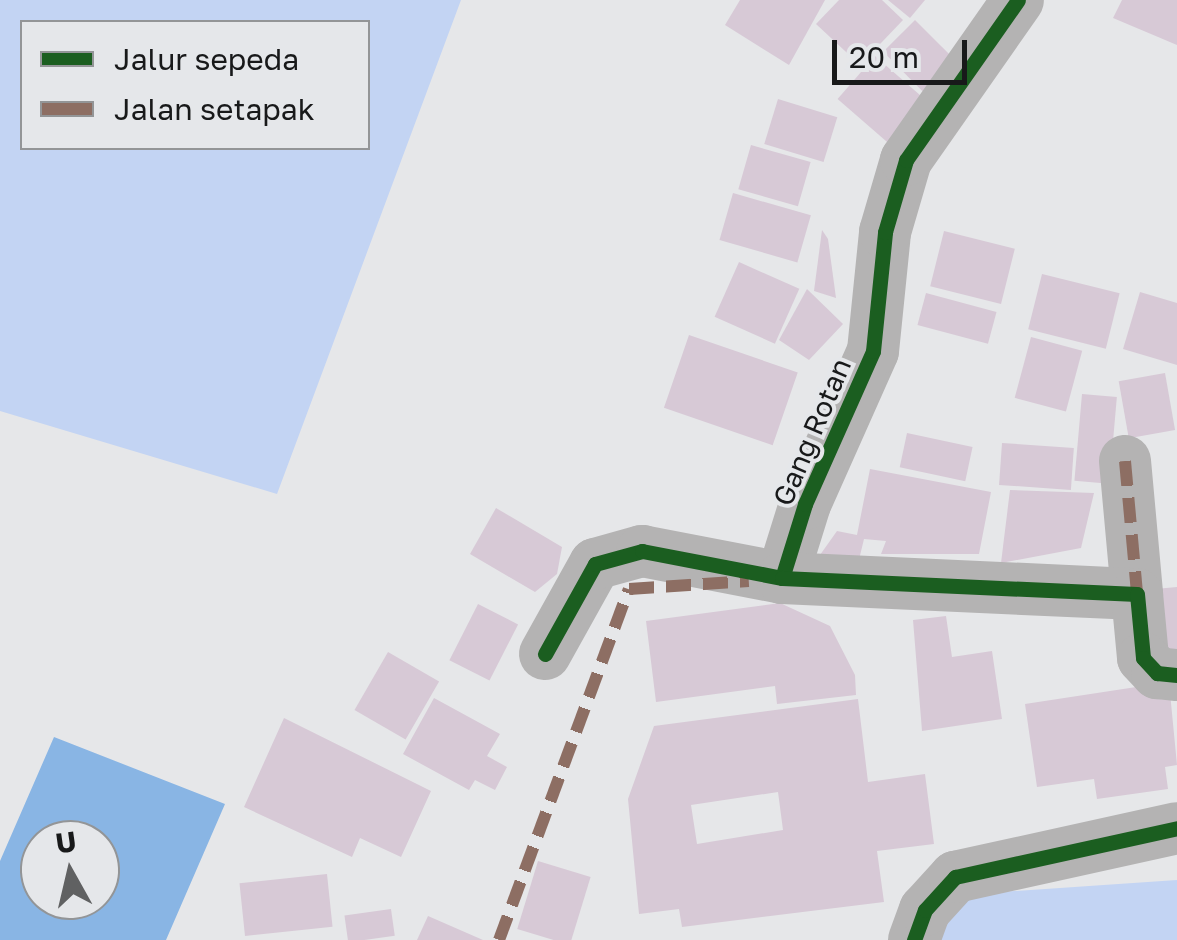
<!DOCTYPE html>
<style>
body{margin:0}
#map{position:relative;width:1177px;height:940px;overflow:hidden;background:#e6e7e9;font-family:"Golos Text",sans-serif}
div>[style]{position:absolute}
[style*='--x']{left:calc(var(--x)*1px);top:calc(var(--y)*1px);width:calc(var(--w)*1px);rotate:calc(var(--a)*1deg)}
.green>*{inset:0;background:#c3d4f3}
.water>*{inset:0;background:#89b5e4}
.building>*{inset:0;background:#d7c9d6;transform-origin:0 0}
.minor>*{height:52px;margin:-26px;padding:0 26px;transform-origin:26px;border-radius:26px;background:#b4b3b3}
.quiet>*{height:12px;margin-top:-6px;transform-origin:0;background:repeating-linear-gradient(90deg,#8d6e63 0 25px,transparent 0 37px)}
.cycleway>*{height:15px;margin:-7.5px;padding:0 7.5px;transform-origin:7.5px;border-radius:7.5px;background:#1b5e20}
span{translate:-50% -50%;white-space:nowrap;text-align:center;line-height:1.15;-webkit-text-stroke:8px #e5e7ea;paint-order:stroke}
.street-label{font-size:28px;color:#18191a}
.legend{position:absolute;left:20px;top:20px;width:350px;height:130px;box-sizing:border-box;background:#e5e7ea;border:2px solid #939597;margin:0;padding:12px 18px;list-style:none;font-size:30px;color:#18191a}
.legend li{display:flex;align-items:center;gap:20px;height:50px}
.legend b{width:50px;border:2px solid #939597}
.north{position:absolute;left:20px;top:820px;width:100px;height:100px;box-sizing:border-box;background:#e5e7ea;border:2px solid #939597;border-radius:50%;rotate:352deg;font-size:28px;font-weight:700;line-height:40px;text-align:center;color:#18191a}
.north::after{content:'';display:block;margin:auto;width:35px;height:45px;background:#606162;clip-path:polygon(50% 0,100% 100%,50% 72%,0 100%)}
.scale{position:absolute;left:832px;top:40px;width:135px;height:45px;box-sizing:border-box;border:5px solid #18191a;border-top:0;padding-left:12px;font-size:30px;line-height:35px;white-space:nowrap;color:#18191a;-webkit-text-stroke:8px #e5e7ea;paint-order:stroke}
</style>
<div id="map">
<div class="green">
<div style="clip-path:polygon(evenodd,0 0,461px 0,277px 494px,0 411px,0 0,22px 22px,368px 22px,368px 148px,22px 148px,22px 22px)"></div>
<div style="clip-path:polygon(1177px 880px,1177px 940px,928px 940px,943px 896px)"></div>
</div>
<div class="water">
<div style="clip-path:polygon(evenodd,54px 737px,225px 804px,166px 940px,0 940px,0 861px,54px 737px,40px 840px,100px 840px,100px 900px,40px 900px,40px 840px)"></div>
</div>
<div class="building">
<div style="clip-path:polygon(740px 0,825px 0,789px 65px,725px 25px)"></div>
<div style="clip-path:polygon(839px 0,882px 0,903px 20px,860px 65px,816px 24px)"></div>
<div style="clip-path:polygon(888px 0,925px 0,910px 18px)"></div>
<div style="clip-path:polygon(1122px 0,1177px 0,1177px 45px,1113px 18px)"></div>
<div style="left:915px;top:20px;width:74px;height:45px;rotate:45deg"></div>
<div style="left:875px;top:56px;width:74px;height:57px;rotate:41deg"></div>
<div style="left:778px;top:99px;width:62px;height:47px;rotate:17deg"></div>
<div style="left:751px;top:145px;width:62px;height:46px;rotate:16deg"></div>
<div style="left:733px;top:193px;width:81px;height:49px;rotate:16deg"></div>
<div style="clip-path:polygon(822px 230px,828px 239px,836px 298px,814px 291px)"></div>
<div style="left:944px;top:231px;width:73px;height:57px;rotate:14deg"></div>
<div style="left:739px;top:262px;width:66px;height:60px;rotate:24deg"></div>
<div style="left:1042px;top:274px;width:80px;height:57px;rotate:14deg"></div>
<div style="clip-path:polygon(807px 289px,843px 324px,809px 360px,779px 340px)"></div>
<div style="clip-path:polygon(1140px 292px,1177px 303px,1177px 365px,1123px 349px)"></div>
<div style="left:926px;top:293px;width:73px;height:33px;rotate:15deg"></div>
<div style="left:689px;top:335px;width:115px;height:77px;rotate:19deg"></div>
<div style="left:1031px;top:337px;width:53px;height:63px;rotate:15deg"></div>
<div style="left:1165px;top:373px;width:58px;height:47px;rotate:80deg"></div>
<div style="left:1082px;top:394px;width:35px;height:87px;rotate:5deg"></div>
<div style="left:907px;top:433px;width:67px;height:35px;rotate:12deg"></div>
<div style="left:1002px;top:443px;width:72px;height:42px;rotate:4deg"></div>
<div style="clip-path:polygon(870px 469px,991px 492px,979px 554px,881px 554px,886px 541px,864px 539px,856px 572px,815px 562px,837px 531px,857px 535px)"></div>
<div style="clip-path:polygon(1010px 490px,1094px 493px,1081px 548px,1001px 563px)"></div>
<div style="clip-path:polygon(496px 508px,562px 547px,557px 574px,535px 592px,470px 554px)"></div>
<div style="clip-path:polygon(1177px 587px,1177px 650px,1160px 651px,1155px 589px)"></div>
<div style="clip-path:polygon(780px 603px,830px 626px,855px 675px,856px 695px,777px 704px,775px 686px,656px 702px,646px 621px)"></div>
<div style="left:478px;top:604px;width:45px;height:63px;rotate:27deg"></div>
<div style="clip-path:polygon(946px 616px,952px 657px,992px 651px,1002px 719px,922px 731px,913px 620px)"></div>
<div style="left:388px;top:652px;width:59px;height:67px;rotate:30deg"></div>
<div style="clip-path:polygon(1169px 682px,1177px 765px,1165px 767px,1168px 789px,1097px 799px,1094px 779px,1037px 787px,1025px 704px)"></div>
<div style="clip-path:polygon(434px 698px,500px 734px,487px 756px,507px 767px,495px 790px,475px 780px,469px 790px,403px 754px)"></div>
<div style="clip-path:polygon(evenodd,858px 699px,868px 782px,925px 774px,934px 844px,877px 851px,884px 902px,682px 927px,679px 909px,639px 914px,628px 799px,654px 726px,858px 699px,778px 792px,783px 830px,697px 844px,691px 805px,778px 792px)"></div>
<div style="clip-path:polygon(284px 718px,431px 791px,401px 857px,360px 838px,352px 857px,244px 807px)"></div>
<div style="left:538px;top:861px;width:55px;height:71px;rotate:17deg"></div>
<div style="left:327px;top:874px;width:53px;height:88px;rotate:84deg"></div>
<div style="left:391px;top:909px;width:27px;height:47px;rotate:82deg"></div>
<div style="clip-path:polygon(428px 916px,483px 940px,417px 940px)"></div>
</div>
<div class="minor">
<div style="--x:1125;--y:461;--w:134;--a:84.8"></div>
<div style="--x:782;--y:578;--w:77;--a:-72.7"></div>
<div style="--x:805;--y:504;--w:167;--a:-66"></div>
<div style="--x:873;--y:351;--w:120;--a:-84.2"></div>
<div style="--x:885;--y:232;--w:75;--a:-73.7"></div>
<div style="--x:906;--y:160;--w:195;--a:-55"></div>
<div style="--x:545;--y:654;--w:103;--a:-60.9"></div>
<div style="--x:595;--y:564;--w:49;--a:-15.5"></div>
<div style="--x:642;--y:551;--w:143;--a:10.9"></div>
<div style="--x:782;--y:578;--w:355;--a:2.6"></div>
<div style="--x:1137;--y:594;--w:64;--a:84.6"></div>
<div style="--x:1143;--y:658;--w:21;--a:47"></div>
<div style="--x:1157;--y:673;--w:20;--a:6"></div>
<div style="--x:914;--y:940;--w:32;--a:-70"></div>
<div style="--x:925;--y:910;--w:45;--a:-47.7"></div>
<div style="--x:955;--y:877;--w:227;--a:-12.4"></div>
</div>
<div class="quiet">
<div style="--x:1125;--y:461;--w:134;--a:84.8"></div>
<div style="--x:499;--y:940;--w:374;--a:-69.7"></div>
<div style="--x:629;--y:589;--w:120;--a:-3.8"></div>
</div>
<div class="cycleway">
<div style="--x:782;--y:578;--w:77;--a:-72.7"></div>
<div style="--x:805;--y:504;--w:167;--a:-66"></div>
<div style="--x:873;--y:351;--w:120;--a:-84.2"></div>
<div style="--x:885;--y:232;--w:75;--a:-73.7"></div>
<div style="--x:906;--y:160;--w:195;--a:-55"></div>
<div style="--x:545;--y:654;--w:103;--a:-60.9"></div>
<div style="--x:595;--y:564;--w:49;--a:-15.5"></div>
<div style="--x:642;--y:551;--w:143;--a:10.9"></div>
<div style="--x:782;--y:578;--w:355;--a:2.6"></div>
<div style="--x:1137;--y:594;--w:64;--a:84.6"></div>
<div style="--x:1143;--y:658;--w:21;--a:47"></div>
<div style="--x:1157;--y:673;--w:20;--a:6"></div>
<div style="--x:914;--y:940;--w:32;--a:-70"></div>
<div style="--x:925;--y:910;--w:45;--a:-47.7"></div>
<div style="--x:955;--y:877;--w:227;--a:-12.4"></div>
</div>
<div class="street-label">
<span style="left:812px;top:432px;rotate:-67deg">Gang Rotan</span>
</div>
<ul class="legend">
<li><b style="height:12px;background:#1b5e20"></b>Jalur sepeda</li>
<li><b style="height:12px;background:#8d6e63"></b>Jalan setapak</li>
</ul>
<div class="north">U</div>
<div class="scale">20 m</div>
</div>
